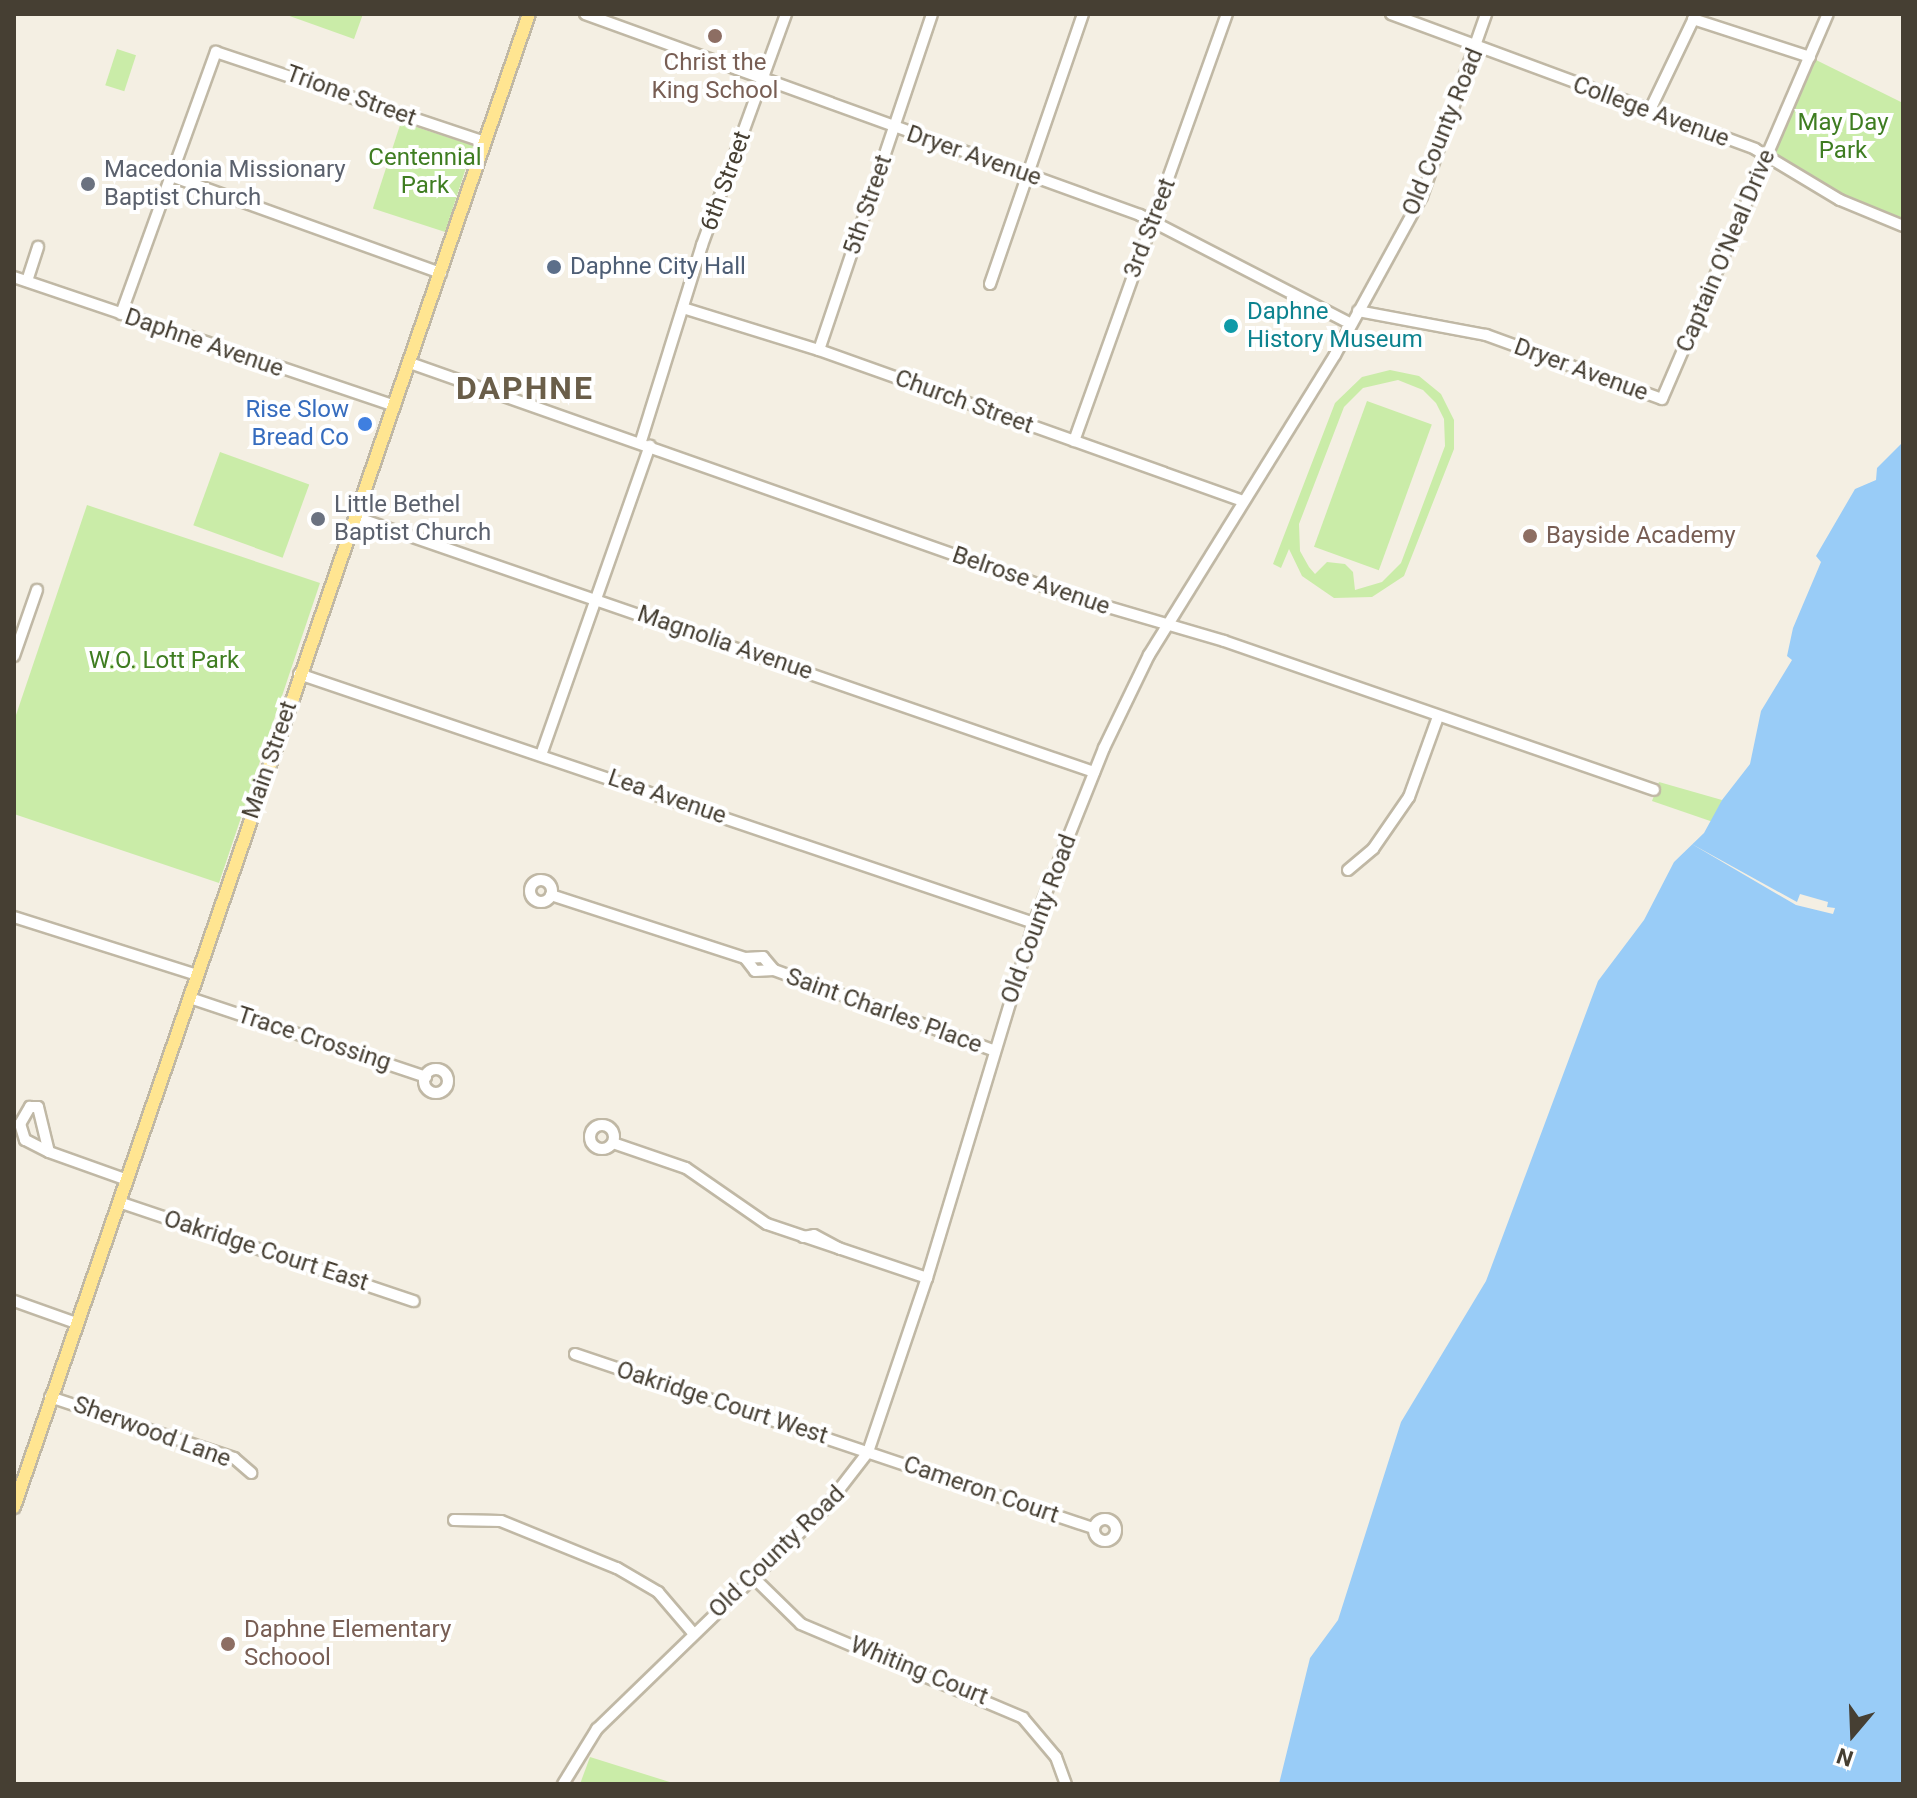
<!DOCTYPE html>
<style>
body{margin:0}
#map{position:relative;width:1917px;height:1798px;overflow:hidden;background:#f4efe3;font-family:Roboto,sans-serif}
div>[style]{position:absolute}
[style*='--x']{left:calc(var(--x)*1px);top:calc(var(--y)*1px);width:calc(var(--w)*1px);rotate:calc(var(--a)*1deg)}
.green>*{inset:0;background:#caeca8;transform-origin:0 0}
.water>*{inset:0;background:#99ccf7}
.pier>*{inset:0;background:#f4efe3}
.roads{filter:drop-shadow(2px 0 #c0b8a5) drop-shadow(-2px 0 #c0b8a5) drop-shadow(0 2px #c0b8a5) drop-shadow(0 -2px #c0b8a5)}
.minor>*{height:10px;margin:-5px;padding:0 5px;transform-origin:5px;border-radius:5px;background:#fff}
.minor>.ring{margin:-5px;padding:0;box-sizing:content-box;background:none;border:10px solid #fff;border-radius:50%}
.major>*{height:12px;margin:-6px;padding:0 6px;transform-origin:6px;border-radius:6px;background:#ffe591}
.dots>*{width:22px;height:22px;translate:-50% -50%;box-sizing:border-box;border:4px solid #fff;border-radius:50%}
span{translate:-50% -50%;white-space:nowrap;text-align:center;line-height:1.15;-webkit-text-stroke:8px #fff;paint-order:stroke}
.education-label{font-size:24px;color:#785e54}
.left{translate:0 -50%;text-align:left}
.street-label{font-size:24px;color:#463f33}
.park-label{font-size:24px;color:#3f7d21}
.worship-label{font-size:24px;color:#5b616d}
.service-label{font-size:24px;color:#4e5e75}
.culture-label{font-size:24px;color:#0d838f}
.shop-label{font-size:24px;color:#366cbe}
.right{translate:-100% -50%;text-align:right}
.district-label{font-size:32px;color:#6a5e49;font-weight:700;letter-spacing:2px}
.frame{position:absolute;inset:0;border:16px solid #463f33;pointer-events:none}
.north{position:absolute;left:1813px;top:1694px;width:80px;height:80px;-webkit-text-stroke:6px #fff;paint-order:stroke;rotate:199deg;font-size:22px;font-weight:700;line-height:32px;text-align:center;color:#463f33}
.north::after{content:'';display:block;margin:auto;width:28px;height:36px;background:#463f33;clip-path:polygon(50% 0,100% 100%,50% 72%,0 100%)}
</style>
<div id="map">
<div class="green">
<div style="clip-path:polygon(284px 14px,363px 14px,354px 39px)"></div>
<div style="left:117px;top:49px;width:20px;height:38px;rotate:18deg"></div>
<div style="clip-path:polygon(1810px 57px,1903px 103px,1903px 231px,1764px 156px)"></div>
<div style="left:401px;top:122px;width:76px;height:91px;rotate:18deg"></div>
<div style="clip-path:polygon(evenodd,1390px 370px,1419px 376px,1441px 394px,1454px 420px,1454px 449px,1404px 576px,1372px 597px,1334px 598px,1302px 576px,1289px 549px,1281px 568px,1273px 564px,1335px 403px,1362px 377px,1390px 370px,1398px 380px,1423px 390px,1436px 403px,1444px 419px,1445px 446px,1401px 563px,1382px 582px,1355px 590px,1353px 572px,1345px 564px,1327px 562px,1315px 574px,1309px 567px,1300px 551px,1299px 524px,1344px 407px,1363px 388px,1398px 380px)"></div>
<div style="left:1367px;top:401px;width:69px;height:155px;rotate:20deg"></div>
<div style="left:220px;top:452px;width:95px;height:78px;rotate:20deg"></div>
<div style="clip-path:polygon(87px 505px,320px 583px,219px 883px,14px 814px,14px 721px)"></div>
<div style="clip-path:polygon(1659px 782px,1722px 800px,1716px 823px,1652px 801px)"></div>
<div style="clip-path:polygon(590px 1757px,676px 1784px,580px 1784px)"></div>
</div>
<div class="water">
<div style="clip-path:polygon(1903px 442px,1903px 1784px,1279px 1784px,1310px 1658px,1338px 1620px,1401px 1422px,1486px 1281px,1598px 981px,1644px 920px,1674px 862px,1704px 833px,1722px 800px,1750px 764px,1761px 711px,1792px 660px,1787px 656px,1793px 628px,1821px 562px,1816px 556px,1855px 489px,1876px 480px,1877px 468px)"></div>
</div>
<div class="pier">
<div style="clip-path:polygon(1690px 843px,1797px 902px,1800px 894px,1828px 902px,1827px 907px,1835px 908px,1833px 914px,1796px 905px)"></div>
</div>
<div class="roads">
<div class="minor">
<div style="--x:585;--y:14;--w:590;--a:19.91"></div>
<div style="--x:1140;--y:215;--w:237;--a:27.3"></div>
<div style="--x:1391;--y:14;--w:388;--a:20.3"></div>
<div style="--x:1755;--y:149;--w:99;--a:31"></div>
<div style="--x:1840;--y:200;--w:68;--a:22.4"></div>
<div style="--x:1693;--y:19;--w:123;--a:18"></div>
<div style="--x:1649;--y:112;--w:106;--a:-64.4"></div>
<div style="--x:171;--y:176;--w:287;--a:19.8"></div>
<div style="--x:14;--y:277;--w:402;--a:18.7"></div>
<div style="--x:27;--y:281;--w:36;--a:-72"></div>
<div style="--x:990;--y:284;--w:286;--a:-71"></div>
<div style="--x:683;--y:308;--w:142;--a:17.2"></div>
<div style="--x:819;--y:350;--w:450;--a:19.6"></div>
<div style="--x:1358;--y:311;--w:130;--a:10.6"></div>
<div style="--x:1486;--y:335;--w:187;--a:20"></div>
<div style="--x:1662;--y:399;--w:419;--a:-66.7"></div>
<div style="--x:121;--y:314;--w:279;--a:-70.1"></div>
<div style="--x:216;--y:52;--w:284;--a:18.5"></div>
<div style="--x:819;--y:350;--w:354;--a:-71.4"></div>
<div style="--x:410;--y:363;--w:704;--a:19.41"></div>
<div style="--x:1074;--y:597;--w:156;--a:16.3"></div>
<div style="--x:1224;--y:641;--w:455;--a:19.1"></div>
<div style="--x:641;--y:441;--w:205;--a:-72.7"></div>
<div style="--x:702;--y:245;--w:246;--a:-70"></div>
<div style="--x:1074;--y:441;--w:454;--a:-70.3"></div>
<div style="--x:355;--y:517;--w:782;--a:19.04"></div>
<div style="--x:14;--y:656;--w:70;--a:-70.8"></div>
<div style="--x:299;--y:674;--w:776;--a:18.72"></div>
<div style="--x:541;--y:755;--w:328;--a:-70.6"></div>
<div style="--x:1348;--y:870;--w:33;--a:-40"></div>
<div style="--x:1373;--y:849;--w:63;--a:-55.3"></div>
<div style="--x:1409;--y:797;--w:85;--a:-70.1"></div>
<div class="ring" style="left:530px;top:880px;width:12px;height:12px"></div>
<div style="--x:551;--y:895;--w:204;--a:18"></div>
<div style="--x:745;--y:958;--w:18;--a:-3"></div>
<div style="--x:763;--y:957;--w:17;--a:50"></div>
<div style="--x:774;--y:970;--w:235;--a:20.1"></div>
<div style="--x:14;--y:917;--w:192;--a:17.6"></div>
<div style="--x:745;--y:958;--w:16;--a:52"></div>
<div style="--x:755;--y:971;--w:19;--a:-3"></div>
<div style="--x:190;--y:998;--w:249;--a:18.5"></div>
<div class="ring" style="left:424px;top:1069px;width:14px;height:14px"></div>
<div style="--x:30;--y:1107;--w:8;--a:0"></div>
<div style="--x:38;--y:1107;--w:46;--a:76.3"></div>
<div style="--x:49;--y:1152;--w:27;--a:-153"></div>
<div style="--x:25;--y:1140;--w:17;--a:-107"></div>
<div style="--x:20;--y:1124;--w:20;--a:-60"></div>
<div class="ring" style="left:590px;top:1125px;width:14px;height:14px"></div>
<div style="--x:613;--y:1143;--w:77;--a:18.9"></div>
<div style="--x:686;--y:1168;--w:98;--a:34.7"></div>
<div style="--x:767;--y:1224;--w:169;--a:18.6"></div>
<div style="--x:49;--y:1152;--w:81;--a:19.6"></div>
<div style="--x:119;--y:1202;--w:311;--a:18.6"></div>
<div style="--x:803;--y:1237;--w:11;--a:-10"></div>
<div style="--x:814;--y:1235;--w:30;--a:28"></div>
<div style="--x:14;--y:1301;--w:66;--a:19.5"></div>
<div style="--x:575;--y:1354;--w:546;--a:18.57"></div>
<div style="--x:50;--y:1397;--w:194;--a:18.3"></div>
<div style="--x:234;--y:1458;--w:23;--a:41"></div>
<div class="ring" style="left:1094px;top:1519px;width:12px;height:12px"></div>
<div style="--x:454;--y:1520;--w:47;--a:1.2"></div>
<div style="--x:501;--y:1521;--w:125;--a:22.1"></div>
<div style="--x:617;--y:1568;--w:48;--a:30.3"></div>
<div style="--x:658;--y:1592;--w:54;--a:49.5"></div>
<div style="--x:753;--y:1577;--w:67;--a:44.4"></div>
<div style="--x:801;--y:1624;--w:241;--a:22.9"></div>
<div style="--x:1023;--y:1718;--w:51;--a:49.8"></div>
<div style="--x:1056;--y:1757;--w:29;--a:70"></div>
<div style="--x:563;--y:1784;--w:65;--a:-58.3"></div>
<div style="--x:597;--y:1729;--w:316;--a:-44.1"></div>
<div style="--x:824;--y:1509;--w:72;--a:-52.3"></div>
<div style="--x:868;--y:1452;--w:184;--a:-71.3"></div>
<div style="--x:927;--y:1278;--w:371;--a:-73.2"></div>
<div style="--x:1034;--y:923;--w:188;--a:-68.2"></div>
<div style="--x:1104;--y:748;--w:103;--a:-64.2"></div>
<div style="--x:1149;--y:655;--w:353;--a:-58.2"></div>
<div style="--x:1335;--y:355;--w:181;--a:-61.3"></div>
<div style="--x:1422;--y:196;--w:193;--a:-70.6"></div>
</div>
<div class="major">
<div style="--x:14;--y:1507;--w:1579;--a:-70.97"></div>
</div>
</div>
<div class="dots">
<div style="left:715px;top:36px;background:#8d6e63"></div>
<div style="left:88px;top:184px;background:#6b7280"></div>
<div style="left:554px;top:267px;background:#5c6f8a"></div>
<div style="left:1231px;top:326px;background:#0f9aa8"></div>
<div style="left:365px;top:424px;background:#3f7fe0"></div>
<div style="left:318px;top:519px;background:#6b7280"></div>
<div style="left:1530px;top:536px;background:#8d6e63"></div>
<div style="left:228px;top:1644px;background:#8d6e63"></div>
</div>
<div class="education-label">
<span style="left:715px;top:77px">Christ the<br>King School</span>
<span class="left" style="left:1546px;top:536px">Bayside Academy</span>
<span class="left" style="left:244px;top:1644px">Daphne Elementary<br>Schoool</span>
</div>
<div class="street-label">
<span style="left:351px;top:96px;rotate:20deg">Trione Street</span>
<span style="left:1651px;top:112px;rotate:20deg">College Avenue</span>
<span style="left:1443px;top:132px;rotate:-68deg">Old County Road</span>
<span style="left:974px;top:156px;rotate:19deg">Dryer Avenue</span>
<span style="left:726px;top:181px;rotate:-70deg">6th Street</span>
<span style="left:868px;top:205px;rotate:-71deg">5th Street</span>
<span style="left:1150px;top:228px;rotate:-69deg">3rd Street</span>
<span style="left:1726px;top:251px;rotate:-67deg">Captain O'Neal Drive</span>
<span style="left:204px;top:343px;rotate:19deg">Daphne Avenue</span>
<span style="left:1581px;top:370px;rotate:20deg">Dryer Avenue</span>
<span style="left:964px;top:402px;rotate:20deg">Church Street</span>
<span style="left:1031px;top:581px;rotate:19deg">Belrose Avenue</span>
<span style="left:725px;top:643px;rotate:19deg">Magnolia Avenue</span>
<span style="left:270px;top:760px;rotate:-71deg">Main Street</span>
<span style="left:667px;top:797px;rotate:19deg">Lea Avenue</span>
<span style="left:1039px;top:919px;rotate:-70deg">Old County Road</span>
<span style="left:884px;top:1011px;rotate:20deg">Saint Charles Place</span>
<span style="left:314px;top:1039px;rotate:18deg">Trace Crossing</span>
<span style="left:266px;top:1251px;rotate:18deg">Oakridge Court East</span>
<span style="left:722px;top:1403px;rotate:18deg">Oakridge Court West</span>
<span style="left:152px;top:1432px;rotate:20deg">Sherwood Lane</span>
<span style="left:981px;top:1490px;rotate:19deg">Cameron Court</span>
<span style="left:777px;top:1552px;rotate:-44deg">Old County Road</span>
<span style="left:919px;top:1671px;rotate:22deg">Whiting Court</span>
</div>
<div class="park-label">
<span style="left:1843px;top:137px">May Day<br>Park</span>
<span style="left:425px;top:172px">Centennial<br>Park</span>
<span style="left:164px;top:661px">W.O. Lott Park</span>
</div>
<div class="worship-label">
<span class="left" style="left:104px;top:184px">Macedonia Missionary<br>Baptist Church</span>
<span class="left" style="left:334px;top:519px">Little Bethel<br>Baptist Church</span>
</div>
<div class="service-label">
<span class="left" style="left:570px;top:267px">Daphne City Hall</span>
</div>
<div class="culture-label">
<span class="left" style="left:1247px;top:326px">Daphne<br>History Museum</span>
</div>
<div class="shop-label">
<span class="right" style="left:349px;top:424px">Rise Slow<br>Bread Co</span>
</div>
<div class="district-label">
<span style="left:525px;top:388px">DAPHNE</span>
</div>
<div class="frame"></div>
<div class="north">N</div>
</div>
